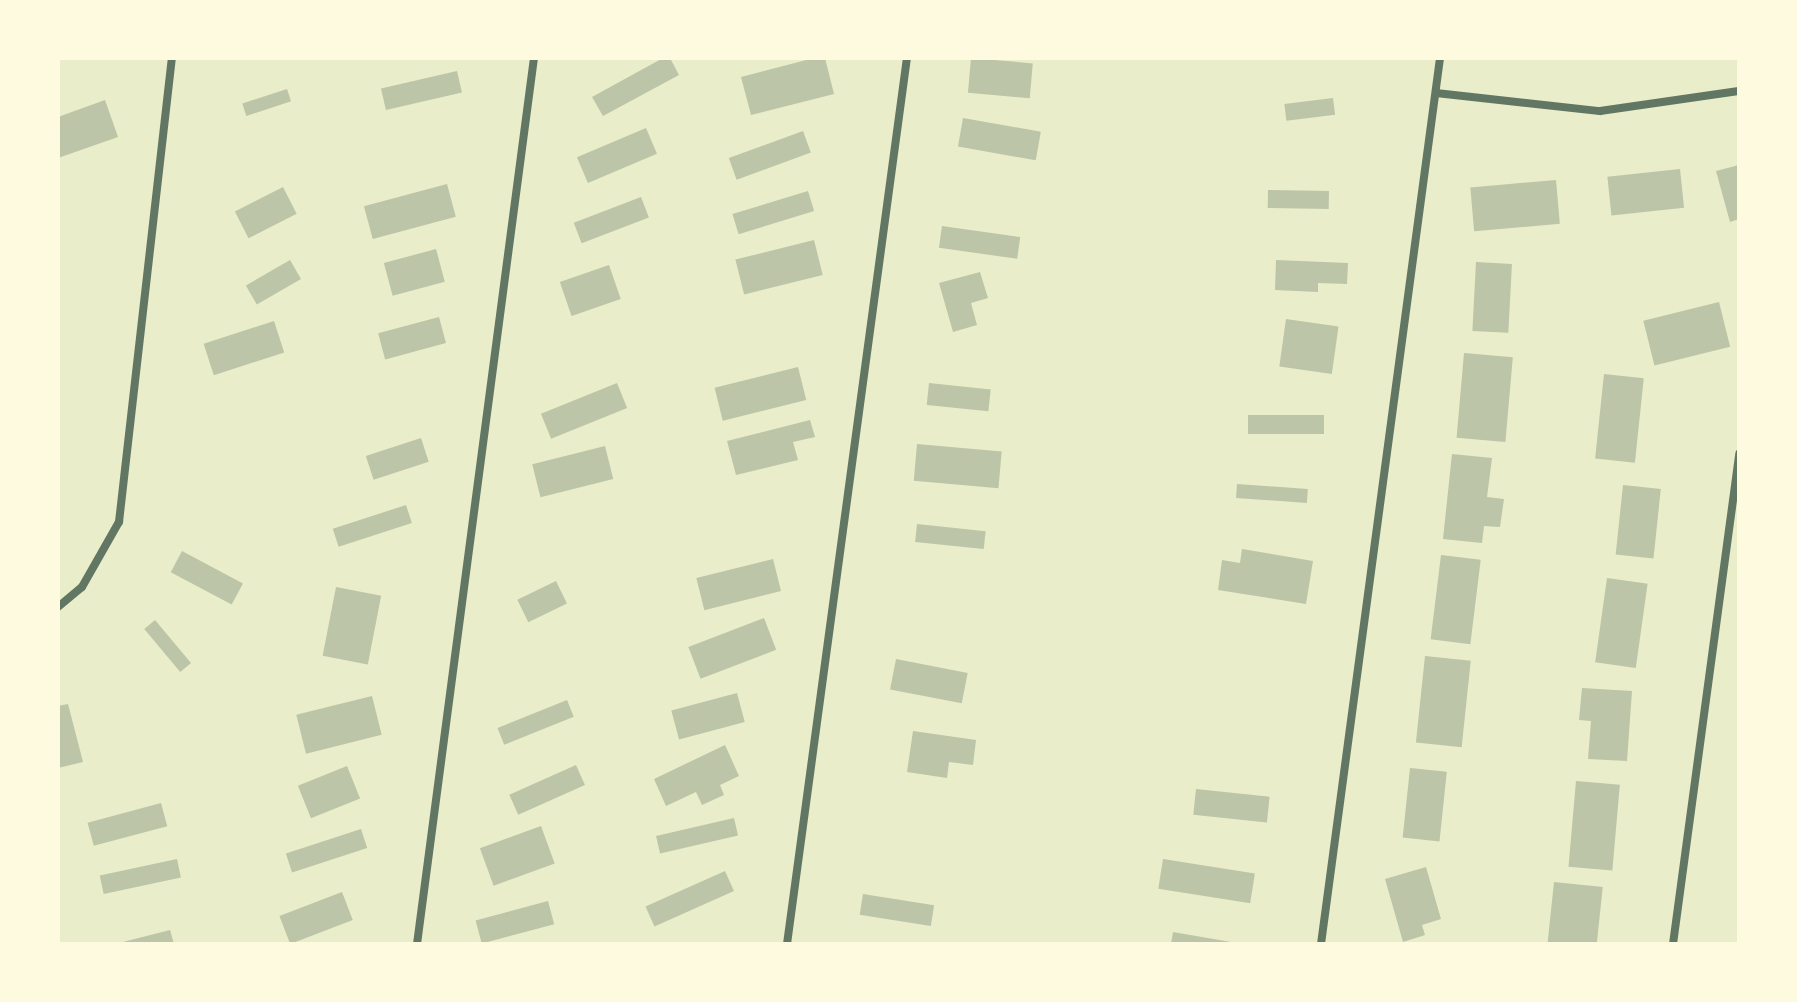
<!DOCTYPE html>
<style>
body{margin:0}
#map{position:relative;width:1797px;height:1002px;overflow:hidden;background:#e9edc9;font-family:Overpass,sans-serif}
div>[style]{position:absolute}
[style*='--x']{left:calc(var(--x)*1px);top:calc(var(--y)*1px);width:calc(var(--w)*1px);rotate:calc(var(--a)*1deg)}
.building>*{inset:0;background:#bcc5a7;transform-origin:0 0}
.minor>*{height:8px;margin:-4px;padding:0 4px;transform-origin:4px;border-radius:4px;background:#617663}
span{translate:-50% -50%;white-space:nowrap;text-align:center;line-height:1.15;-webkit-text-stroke:6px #fefae0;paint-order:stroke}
.frame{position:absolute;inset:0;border:60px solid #fefae0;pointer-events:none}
</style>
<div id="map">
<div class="building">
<div style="clip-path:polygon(663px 58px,670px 58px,679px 75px,603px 116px,592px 97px)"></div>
<div style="clip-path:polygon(814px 58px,825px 58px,834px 94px,751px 115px,741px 77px)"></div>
<div style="left:971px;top:58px;width:62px;height:35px;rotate:5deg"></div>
<div style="left:457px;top:71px;width:22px;height:78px;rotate:77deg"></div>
<div style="left:287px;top:89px;width:13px;height:47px;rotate:72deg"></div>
<div style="left:1333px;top:98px;width:17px;height:49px;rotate:83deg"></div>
<div style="clip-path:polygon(105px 100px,118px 137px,58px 158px,58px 117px)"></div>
<div style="left:963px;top:118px;width:79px;height:29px;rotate:10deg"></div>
<div style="left:646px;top:128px;width:28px;height:75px;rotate:67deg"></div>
<div style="left:803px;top:131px;width:23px;height:79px;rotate:70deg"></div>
<div style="clip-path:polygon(1739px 165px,1739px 219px,1730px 222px,1716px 171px)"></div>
<div style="left:1680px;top:169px;width:39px;height:73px;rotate:84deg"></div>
<div style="left:1556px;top:180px;width:44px;height:86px;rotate:85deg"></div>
<div style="left:447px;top:184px;width:34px;height:86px;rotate:75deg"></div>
<div style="left:283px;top:187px;width:30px;height:54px;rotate:63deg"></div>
<div style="left:1268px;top:190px;width:61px;height:18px;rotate:1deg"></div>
<div style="left:808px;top:191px;width:21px;height:79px;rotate:73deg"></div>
<div style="left:641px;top:197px;width:22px;height:72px;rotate:69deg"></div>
<div style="left:942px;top:226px;width:79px;height:22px;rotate:8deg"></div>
<div style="left:814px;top:240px;width:36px;height:81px;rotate:76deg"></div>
<div style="left:436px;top:249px;width:34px;height:54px;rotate:75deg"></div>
<div style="left:290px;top:260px;width:22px;height:51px;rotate:60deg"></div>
<div style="clip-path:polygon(1276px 260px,1348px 263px,1347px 284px,1318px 283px,1318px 292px,1275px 290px)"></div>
<div style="left:1476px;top:262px;width:36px;height:69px;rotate:3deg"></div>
<div style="left:609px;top:265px;width:36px;height:52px;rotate:71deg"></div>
<div style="clip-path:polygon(980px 272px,988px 298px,971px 303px,977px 325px,953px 332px,939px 283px)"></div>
<div style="left:1719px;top:302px;width:46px;height:78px;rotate:76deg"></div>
<div style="left:439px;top:317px;width:27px;height:63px;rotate:75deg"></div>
<div style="left:1286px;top:319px;width:53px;height:48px;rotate:8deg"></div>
<div style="left:274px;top:321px;width:33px;height:74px;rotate:72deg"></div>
<div style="left:1464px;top:353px;width:49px;height:85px;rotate:5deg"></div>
<div style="left:798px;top:367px;width:34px;height:86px;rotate:76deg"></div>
<div style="left:1604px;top:374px;width:40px;height:85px;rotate:6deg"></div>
<div style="left:617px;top:383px;width:27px;height:82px;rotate:68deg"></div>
<div style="left:929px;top:383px;width:62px;height:22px;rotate:6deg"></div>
<div style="left:1324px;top:415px;width:19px;height:76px;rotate:90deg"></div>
<div style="clip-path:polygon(810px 420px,815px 437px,793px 442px,798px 460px,736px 475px,727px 441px)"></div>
<div style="left:421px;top:438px;width:25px;height:58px;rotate:72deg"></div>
<div style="left:917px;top:444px;width:85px;height:37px;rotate:5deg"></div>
<div style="left:605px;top:446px;width:34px;height:75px;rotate:76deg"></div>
<div style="clip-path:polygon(1452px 454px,1492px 458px,1487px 497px,1504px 499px,1500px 527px,1484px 526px,1482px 543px,1443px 539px)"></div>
<div style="left:1237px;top:484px;width:71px;height:14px;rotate:4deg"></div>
<div style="left:1623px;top:485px;width:38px;height:70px;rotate:6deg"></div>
<div style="left:406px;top:505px;width:19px;height:77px;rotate:72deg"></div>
<div style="left:917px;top:524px;width:69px;height:18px;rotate:6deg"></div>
<div style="clip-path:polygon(1242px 549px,1313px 561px,1306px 604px,1218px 590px,1222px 560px,1240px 563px)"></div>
<div style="left:182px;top:551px;width:69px;height:24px;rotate:28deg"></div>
<div style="left:1441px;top:555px;width:40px;height:85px;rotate:7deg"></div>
<div style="left:773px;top:559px;width:33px;height:79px;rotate:76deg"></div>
<div style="left:1607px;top:578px;width:41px;height:85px;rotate:8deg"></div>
<div style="left:556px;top:581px;width:25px;height:43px;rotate:64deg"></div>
<div style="left:336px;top:587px;width:46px;height:70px;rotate:11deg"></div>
<div style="left:764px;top:618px;width:34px;height:81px;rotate:69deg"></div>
<div style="left:155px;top:620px;width:56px;height:14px;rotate:50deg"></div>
<div style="left:1425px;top:656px;width:46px;height:87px;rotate:6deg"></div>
<div style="left:896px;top:659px;width:73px;height:31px;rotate:11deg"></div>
<div style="clip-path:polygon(1582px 688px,1632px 691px,1627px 761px,1588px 759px,1591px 721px,1579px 720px)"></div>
<div style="left:737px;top:693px;width:30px;height:68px;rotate:75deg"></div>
<div style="left:372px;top:696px;width:40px;height:78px;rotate:76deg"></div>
<div style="left:567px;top:700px;width:18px;height:75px;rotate:68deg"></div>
<div style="clip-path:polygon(68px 704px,83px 762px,58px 768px,58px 706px)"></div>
<div style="clip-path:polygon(913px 731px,976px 740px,973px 765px,949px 762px,947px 778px,907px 772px)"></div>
<div style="clip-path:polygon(725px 745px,739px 776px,720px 785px,724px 795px,702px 805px,696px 792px,666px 806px,654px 779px)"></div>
<div style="left:576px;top:765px;width:22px;height:73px;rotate:66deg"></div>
<div style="left:347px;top:766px;width:35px;height:53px;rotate:68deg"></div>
<div style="left:1410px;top:768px;width:37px;height:70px;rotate:6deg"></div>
<div style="left:1576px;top:781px;width:44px;height:86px;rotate:5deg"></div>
<div style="left:1196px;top:789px;width:74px;height:26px;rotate:6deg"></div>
<div style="left:161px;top:803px;width:24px;height:76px;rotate:75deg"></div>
<div style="left:734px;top:818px;width:18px;height:80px;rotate:77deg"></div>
<div style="left:541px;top:826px;width:40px;height:65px;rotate:70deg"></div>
<div style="left:361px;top:829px;width:20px;height:79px;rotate:72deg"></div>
<div style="left:177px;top:859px;width:19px;height:79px;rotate:78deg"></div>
<div style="left:1163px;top:859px;width:93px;height:30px;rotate:9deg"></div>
<div style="clip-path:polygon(1426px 867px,1441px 919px,1422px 925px,1425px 935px,1403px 942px,1385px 879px)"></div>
<div style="left:725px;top:871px;width:22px;height:87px;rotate:66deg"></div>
<div style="left:1554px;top:882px;width:49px;height:62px;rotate:6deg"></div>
<div style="left:342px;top:892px;width:30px;height:67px;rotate:69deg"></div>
<div style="left:863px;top:894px;width:72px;height:21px;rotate:9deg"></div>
<div style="left:548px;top:901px;width:24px;height:75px;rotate:75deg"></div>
<div style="clip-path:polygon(170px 930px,174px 944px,119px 944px,119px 943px)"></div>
<div style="clip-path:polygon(1173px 932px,1231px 942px,1231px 944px,1171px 944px)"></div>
</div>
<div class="minor">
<div style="--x:1436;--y:93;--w:165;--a:6.3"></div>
<div style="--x:1600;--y:111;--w:140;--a:-8.2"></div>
<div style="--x:58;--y:607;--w:31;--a:-40"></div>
<div style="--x:82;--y:587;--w:75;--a:-60.4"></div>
<div style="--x:119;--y:522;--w:467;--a:-83.5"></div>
<div style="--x:417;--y:944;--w:894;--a:-82.48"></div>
<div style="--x:787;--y:944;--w:894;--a:-82.29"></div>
<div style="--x:1321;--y:944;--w:894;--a:-82.35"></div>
<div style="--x:1673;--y:944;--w:495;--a:-82.3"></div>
</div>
<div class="frame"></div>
</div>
